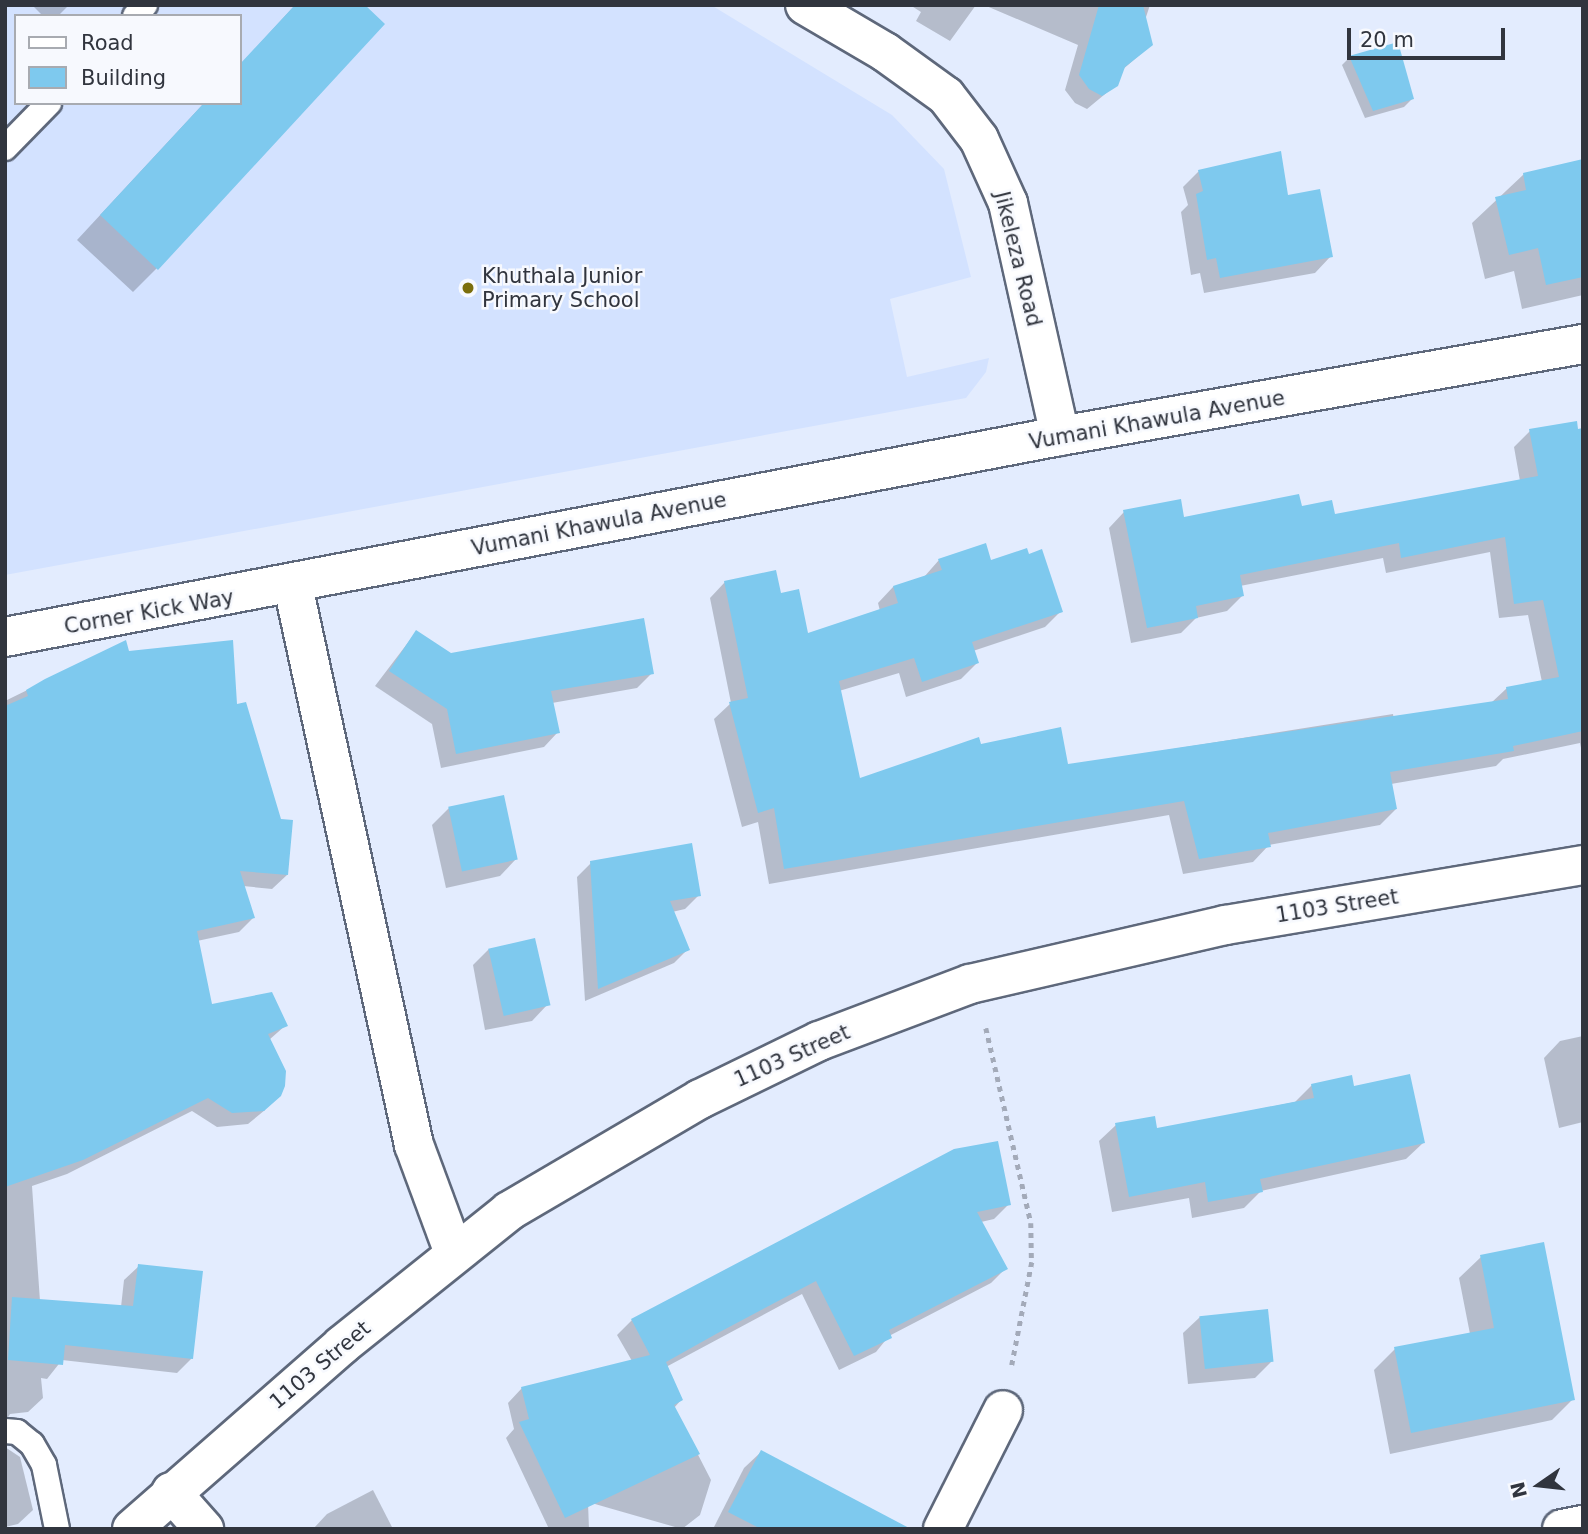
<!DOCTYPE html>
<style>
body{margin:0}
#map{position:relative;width:1588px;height:1534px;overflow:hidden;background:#e3ecfe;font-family:"DejaVu Sans",sans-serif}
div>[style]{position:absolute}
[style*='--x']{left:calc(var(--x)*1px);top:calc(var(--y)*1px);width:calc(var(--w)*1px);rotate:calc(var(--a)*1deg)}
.built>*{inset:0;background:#d3e2ff}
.shadow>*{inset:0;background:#0003}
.building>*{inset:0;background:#7ec9ee;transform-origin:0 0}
.path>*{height:4.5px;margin-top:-2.25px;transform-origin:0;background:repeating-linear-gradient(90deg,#a3aab9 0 5px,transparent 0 10px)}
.roads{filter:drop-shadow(2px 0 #5e687b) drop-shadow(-2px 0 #5e687b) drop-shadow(0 2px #5e687b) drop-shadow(0 -2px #5e687b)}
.service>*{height:24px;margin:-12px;padding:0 12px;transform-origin:12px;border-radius:12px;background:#fff}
.minor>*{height:38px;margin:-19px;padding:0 19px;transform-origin:19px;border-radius:19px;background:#fff}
.tertiary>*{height:38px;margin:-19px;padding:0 19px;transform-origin:19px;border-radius:19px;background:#fff}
.dots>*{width:19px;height:19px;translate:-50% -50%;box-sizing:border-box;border:4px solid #f7f9fe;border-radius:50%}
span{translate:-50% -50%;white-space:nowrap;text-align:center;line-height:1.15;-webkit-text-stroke:5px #f7f9fe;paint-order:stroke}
.street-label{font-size:21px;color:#31353e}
.poi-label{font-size:21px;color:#31353e}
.left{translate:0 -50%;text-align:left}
.frame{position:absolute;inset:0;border:7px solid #31353e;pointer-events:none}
.legend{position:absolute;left:14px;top:14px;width:228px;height:91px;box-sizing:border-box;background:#f7f9fe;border:2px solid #a8abb1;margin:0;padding:9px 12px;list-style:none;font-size:21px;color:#31353e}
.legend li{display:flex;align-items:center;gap:14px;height:35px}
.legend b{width:35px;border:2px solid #a8abb1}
.north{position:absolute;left:1504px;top:1450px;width:70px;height:70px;-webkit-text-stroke:5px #f7f9fe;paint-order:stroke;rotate:256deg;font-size:19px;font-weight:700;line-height:28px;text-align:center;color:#31353e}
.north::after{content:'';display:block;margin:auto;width:24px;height:32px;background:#31353e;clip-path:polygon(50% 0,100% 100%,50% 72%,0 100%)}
.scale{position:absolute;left:1347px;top:28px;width:158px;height:32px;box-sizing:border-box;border:4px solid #31353e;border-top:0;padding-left:9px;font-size:21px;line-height:24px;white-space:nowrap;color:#31353e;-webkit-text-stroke:5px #f7f9fe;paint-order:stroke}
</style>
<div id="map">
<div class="built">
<div style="clip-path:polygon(evenodd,5px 5px,711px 5px,892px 115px,944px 169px,971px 277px,890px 299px,907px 377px,989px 358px,986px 372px,966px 398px,5px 575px,5px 5px,16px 16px,240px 16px,240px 103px,16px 103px,16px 16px)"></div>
</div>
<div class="shadow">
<div style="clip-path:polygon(32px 5px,69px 5px,58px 16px,43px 16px)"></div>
<div style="clip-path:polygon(295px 5px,157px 268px,133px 292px,77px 240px,204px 103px,240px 103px,240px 65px)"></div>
<div style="clip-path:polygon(910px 5px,976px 5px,950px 41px,916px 21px,921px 12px)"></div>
<div style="clip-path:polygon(984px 5px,1150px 5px,1145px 20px,1151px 45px,1121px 71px,1116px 85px,1087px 109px,1075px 103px,1065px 90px,1078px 45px)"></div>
<div style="clip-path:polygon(1350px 57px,1412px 99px,1404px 107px,1365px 118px,1342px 65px)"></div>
<div style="clip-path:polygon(1583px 161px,1583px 295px,1522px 309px,1514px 271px,1485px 279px,1472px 223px,1524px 174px)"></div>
<div style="clip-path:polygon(1199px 171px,1287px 197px,1331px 256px,1315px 273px,1204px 293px,1200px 273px,1191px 275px,1181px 212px,1188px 205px,1183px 187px)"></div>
<div style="clip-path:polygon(1583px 430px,1583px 758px,1580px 743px,1503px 759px,1496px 766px,1391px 784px,1396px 809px,1380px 825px,1269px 845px,1253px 862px,1183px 874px,1169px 815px,769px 884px,758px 822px,742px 827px,714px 719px,731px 703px,710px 598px,725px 582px,779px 595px,807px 635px,880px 611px,878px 603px,893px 587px,924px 577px,939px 560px,990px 562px,1061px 611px,1045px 627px,973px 651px,977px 663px,961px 679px,906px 697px,899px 673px,839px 691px,858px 781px,980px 746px,1066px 766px,1393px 714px,1394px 720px,1491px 703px,1507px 688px,1542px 682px,1528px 615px,1499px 618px,1490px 552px,1386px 573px,1383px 558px,1240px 586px,1242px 596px,1227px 611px,1196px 618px,1181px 633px,1131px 643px,1109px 528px,1124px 512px,1183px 519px,1301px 508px,1333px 516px,1520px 481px,1514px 447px,1530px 431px)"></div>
<div style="clip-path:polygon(416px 632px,451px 654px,652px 673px,637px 688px,552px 703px,558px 732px,544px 747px,441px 768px,432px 724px,375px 686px)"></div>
<div style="clip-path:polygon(125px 642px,128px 653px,235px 706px,287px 875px,272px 889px,243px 886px,253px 918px,239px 932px,197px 941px,211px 1006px,286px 1025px,269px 1040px,265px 1110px,248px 1124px,217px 1127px,192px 1111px,67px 1174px,32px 1186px,40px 1301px,121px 1307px,124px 1280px,139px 1266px,192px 1358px,177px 1373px,62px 1360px,47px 1379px,41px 1378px,43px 1398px,28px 1412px,10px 1414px,5px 1422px,5px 701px)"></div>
<div style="clip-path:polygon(449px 808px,516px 859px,500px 876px,446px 888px,432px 825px)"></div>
<div style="clip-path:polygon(591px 863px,699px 895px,685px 909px,672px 912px,688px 949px,674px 963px,585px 1001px,577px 877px)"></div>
<div style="clip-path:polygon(489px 949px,548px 1004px,532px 1021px,485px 1030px,473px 965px)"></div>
<div style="clip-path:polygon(1583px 1036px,1583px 1122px,1559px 1128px,1544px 1058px,1560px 1041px)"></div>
<div style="clip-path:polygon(1312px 1085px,1353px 1088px,1423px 1143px,1406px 1159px,1261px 1191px,1244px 1208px,1192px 1218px,1189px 1198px,1112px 1212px,1099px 1141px,1116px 1125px,1155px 1130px,1295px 1102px)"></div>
<div style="clip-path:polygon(955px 1151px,1009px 1204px,994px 1219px,981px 1222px,1006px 1268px,991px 1283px,889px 1336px,876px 1352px,839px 1370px,802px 1294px,666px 1367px,681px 1400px,674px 1408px,711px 1480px,700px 1515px,682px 1529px,588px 1502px,589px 1529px,549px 1529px,506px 1438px,514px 1429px,508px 1403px,522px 1388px,632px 1361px,617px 1335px,632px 1320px)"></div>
<div style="clip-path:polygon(1481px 1257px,1573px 1399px,1552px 1420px,1390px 1454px,1374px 1370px,1395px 1349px,1470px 1334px,1459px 1278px)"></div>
<div style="clip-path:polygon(1200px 1317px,1272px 1361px,1255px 1378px,1188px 1384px,1183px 1333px)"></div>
<div style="clip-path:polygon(5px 1447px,20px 1457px,33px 1510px,18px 1524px,5px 1527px)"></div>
<div style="clip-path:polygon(761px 1452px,857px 1529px,713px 1529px,744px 1468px)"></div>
<div style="clip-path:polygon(373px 1490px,393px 1529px,313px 1529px,327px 1514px)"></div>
</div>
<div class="building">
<div style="clip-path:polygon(295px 5px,365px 5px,385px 24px,158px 270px,100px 215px,204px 103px,240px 103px,240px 64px)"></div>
<div style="clip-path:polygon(1099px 5px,1143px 5px,1153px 45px,1125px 67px,1118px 86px,1102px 96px,1089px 89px,1079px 75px)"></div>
<div style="clip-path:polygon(1398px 42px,1414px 99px,1373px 111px,1349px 56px)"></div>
<div style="clip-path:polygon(1281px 151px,1288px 195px,1320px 189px,1333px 257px,1220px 278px,1216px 258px,1207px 260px,1196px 194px,1203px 191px,1198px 170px)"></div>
<div style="clip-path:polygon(1583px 159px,1583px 277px,1546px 285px,1538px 248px,1509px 255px,1495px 197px,1526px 190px,1523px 173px)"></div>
<div style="clip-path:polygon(1577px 421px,1578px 429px,1583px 428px,1583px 731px,1513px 746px,1514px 751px,1390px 772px,1397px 809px,1268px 833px,1271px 847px,1199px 859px,1184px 801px,784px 869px,774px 808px,758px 813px,729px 702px,748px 698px,724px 581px,776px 570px,781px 593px,799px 589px,808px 633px,898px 603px,893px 586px,942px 570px,938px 559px,986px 543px,991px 560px,1027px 548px,1029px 554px,1042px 549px,1063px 612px,972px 642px,979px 663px,922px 682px,914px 658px,839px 681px,860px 778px,979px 737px,981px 744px,1061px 727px,1068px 764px,1508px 699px,1506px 687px,1559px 677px,1543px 600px,1514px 604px,1505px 537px,1401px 558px,1399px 543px,1240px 575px,1244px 596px,1196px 606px,1198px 618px,1147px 628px,1123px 510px,1181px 499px,1184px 517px,1299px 494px,1302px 506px,1332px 500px,1335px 514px,1538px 476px,1529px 429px)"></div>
<div style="clip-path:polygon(644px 618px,654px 674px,551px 691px,560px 733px,456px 754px,447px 709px,389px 671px,416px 630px,451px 653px)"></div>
<div style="clip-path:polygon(126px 640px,129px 651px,233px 640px,237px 704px,246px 702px,281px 819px,293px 820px,288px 875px,240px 871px,255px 918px,197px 931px,212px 1004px,272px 992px,288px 1026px,268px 1034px,286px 1071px,285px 1086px,281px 1096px,264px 1111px,232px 1113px,208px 1098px,83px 1160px,5px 1187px,5px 706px,28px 696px,26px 690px,45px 679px)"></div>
<div style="left:504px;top:795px;width:66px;height:57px;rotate:78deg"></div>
<div style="clip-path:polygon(692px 843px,701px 896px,670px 901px,690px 950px,598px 989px,590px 861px)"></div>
<div style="left:535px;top:938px;width:69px;height:48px;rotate:77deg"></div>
<div style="clip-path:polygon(1410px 1074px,1425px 1143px,1260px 1179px,1263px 1192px,1208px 1202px,1205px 1182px,1129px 1197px,1115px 1123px,1155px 1116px,1157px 1128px,1314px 1098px,1311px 1084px,1352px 1075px,1354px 1086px)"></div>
<div style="clip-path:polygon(998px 1141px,1011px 1205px,977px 1212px,1008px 1269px,889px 1330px,892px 1338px,854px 1356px,816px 1281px,716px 1334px,666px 1362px,683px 1400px,674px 1405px,700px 1454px,565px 1518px,519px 1422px,529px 1419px,521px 1387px,650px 1355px,631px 1319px,954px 1149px)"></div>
<div style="clip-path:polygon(1544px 1242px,1575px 1400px,1411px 1433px,1394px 1347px,1494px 1328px,1480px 1255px)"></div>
<div style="clip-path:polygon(138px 1264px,203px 1271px,193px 1359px,65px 1345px,63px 1365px,8px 1360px,12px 1297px,133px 1306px)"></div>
<div style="left:1268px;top:1309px;width:53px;height:69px;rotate:84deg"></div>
<div style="clip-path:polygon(761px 1450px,911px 1529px,761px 1529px,728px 1512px)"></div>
</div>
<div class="path">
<div style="--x:986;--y:1028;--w:200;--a:77"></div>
<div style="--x:1031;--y:1223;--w:39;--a:89"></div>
<div style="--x:1032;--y:1262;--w:105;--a:101"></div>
</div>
<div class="roads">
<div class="service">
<div style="--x:135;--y:16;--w:15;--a:-48"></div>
<div style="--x:5;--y:148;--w:63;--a:-45.6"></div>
<div style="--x:5;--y:1431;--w:12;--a:5"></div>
<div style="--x:17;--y:1432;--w:19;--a:39"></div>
<div style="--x:32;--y:1444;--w:24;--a:60"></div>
<div style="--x:44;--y:1465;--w:65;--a:78.5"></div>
</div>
<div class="minor">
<div style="--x:805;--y:5;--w:93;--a:30.4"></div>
<div style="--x:885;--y:52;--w:75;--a:35.8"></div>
<div style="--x:946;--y:96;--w:54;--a:52.5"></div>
<div style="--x:979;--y:139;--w:70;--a:65.6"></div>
<div style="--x:1008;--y:203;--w:239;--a:77.4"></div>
<div style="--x:293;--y:586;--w:572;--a:77.79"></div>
<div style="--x:414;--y:1145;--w:115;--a:69.7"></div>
<div style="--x:5;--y:637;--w:1074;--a:-10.79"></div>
<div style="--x:1060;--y:436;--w:531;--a:-9.98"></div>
<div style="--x:171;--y:1492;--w:50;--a:48.3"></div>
<div style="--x:943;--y:1529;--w:133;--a:-63.2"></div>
<div style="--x:1562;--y:1529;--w:21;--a:-11"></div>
</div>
<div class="tertiary">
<div style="--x:132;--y:1529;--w:279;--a:-41.2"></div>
<div style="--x:342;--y:1345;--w:214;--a:-38.7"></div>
<div style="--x:509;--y:1211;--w:221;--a:-30.4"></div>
<div style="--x:700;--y:1099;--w:132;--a:-26"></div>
<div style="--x:819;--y:1041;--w:161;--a:-20.7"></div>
<div style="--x:970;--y:984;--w:262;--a:-13"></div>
<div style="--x:1225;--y:925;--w:363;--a:-9.5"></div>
</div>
</div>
<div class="dots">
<div style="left:468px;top:288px;background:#7b6e0c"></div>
</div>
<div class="street-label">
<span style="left:1018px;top:259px;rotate:76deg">Jikeleza Road</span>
<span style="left:1157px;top:420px;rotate:-10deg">Vumani Khawula Avenue</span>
<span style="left:599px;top:524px;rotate:-11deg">Vumani Khawula Avenue</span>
<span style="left:149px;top:612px;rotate:-10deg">Corner Kick Way</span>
<span style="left:1337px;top:906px;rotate:-9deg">1103 Street</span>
<span style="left:792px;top:1056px;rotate:-24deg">1103 Street</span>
<span style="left:320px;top:1365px;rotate:-40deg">1103 Street</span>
</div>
<div class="poi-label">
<span class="left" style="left:482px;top:288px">Khuthala Junior<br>Primary School</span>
</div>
<div class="frame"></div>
<ul class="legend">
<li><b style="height:9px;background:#fff"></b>Road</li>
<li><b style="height:19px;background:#7ec9ee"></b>Building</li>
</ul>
<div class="north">N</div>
<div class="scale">20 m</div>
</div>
